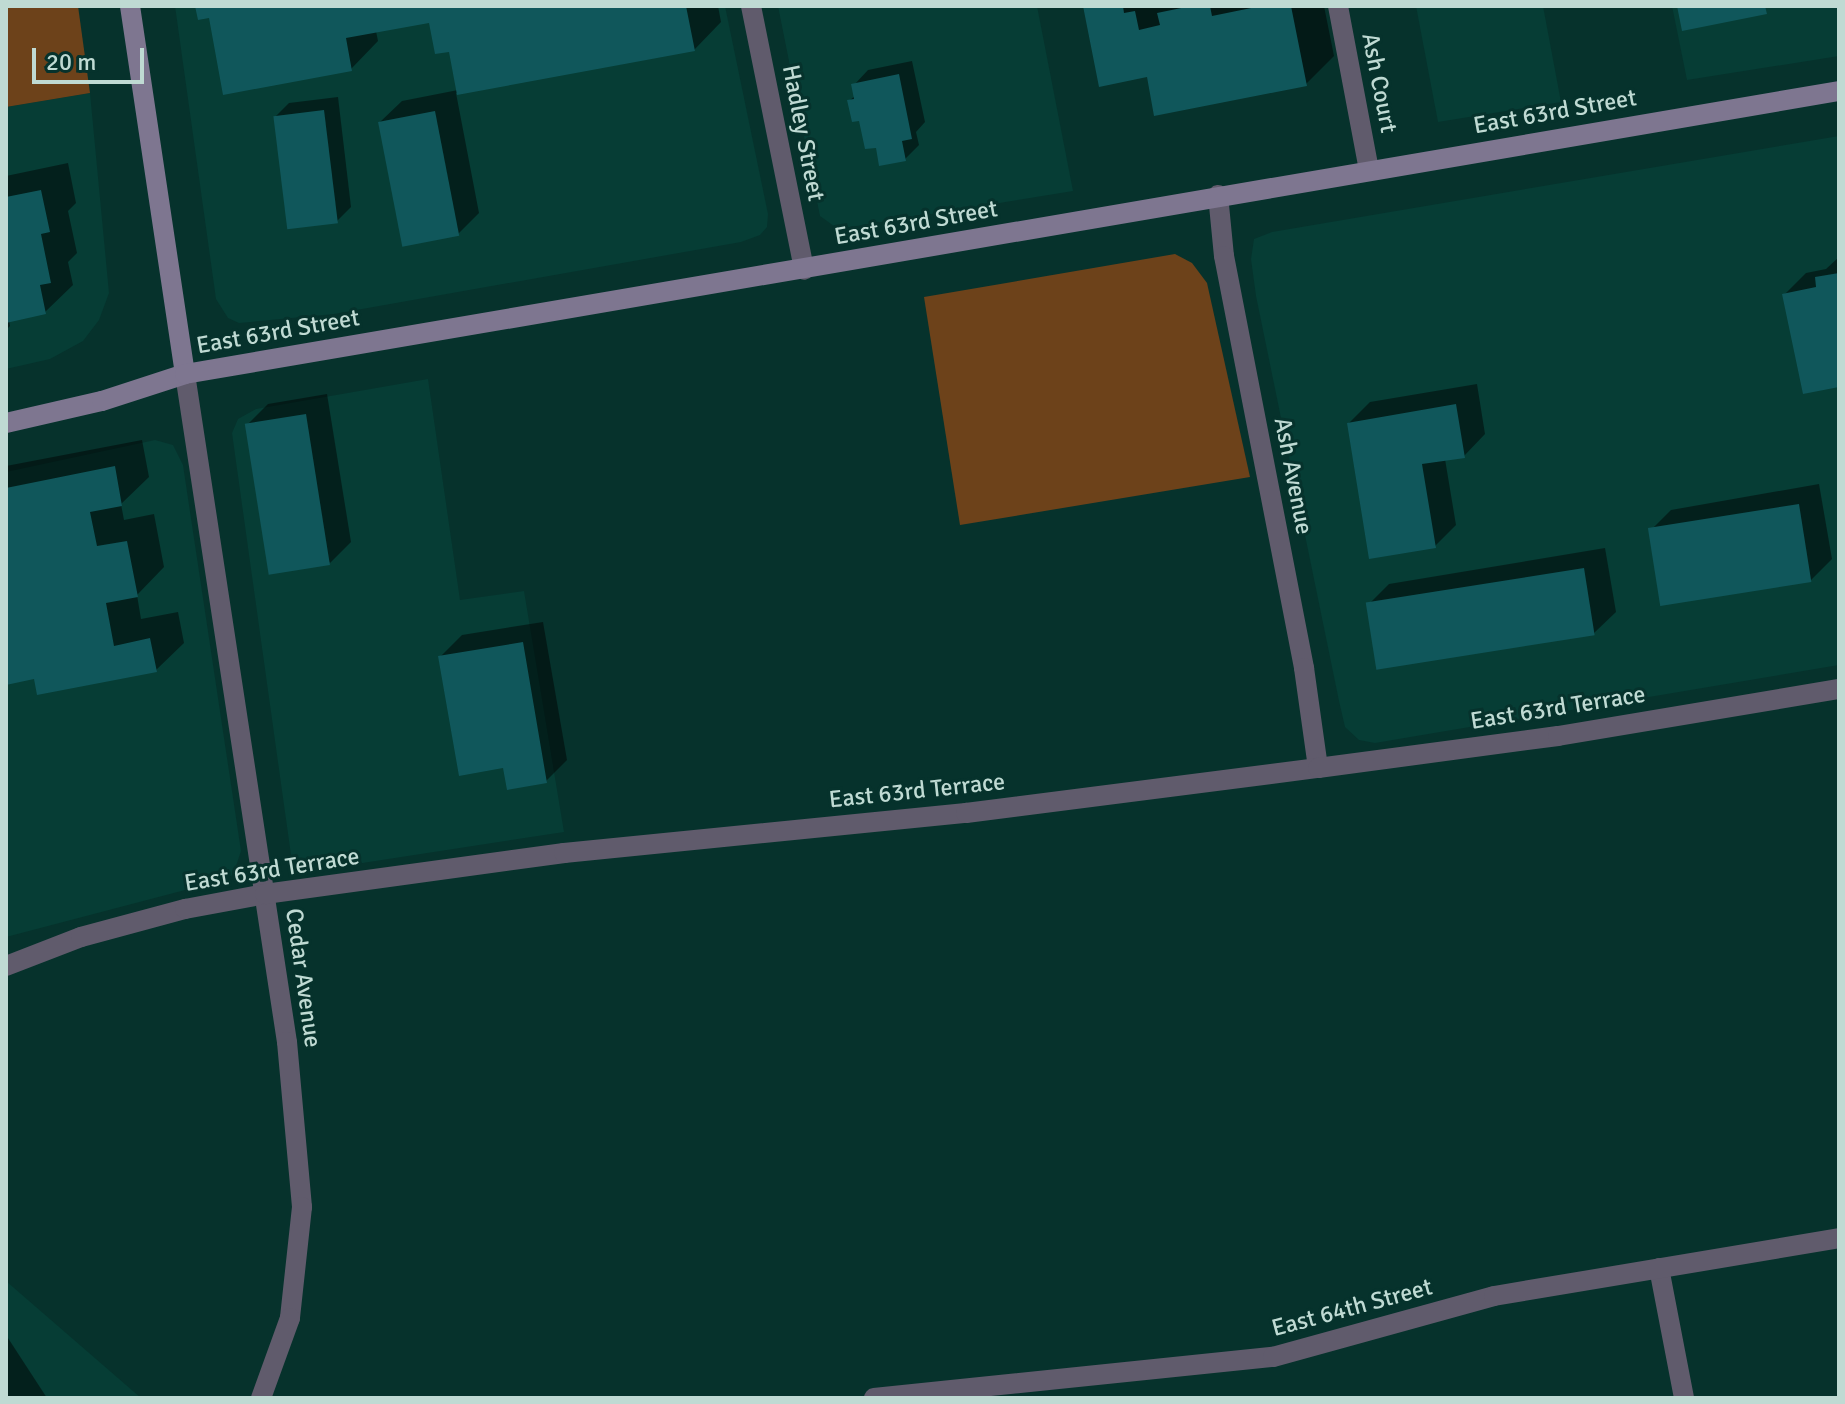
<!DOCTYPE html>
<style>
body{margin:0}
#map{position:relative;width:1845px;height:1404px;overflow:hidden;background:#06322c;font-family:Signika,sans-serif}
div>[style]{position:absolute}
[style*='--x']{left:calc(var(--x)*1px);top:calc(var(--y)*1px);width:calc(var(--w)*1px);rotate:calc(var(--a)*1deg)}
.built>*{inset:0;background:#063d35}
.green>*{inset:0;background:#6d421a}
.shadow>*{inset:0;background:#0007}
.building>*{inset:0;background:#10575b;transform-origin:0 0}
.street>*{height:20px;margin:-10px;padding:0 10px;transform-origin:10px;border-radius:10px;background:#605b6c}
.secondary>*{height:20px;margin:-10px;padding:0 10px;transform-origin:10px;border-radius:10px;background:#7e7690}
span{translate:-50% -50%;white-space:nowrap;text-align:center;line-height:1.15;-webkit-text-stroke:6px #06322c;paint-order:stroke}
.street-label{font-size:24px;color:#bfdad3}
.frame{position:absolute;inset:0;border:8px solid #bfdad3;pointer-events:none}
.scale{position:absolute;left:32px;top:48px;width:112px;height:36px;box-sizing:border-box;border:4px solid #bfdad3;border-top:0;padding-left:10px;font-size:24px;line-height:28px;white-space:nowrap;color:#bfdad3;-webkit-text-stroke:6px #06322c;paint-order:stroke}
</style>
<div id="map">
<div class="built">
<div style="clip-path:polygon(175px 6px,725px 6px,768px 214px,767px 227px,760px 235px,741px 242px,334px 314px,239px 323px,228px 318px,216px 299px)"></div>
<div style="clip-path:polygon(778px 6px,1037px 6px,1073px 191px,838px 229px,820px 216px)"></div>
<div style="clip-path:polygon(1416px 6px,1543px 6px,1561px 102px,1438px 122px)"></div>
<div style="clip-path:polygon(1672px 6px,1839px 6px,1839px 56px,1687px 80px)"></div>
<div style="clip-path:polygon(90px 93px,109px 293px,99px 320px,83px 341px,50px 359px,6px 369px,6px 107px)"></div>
<div style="clip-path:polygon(1839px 136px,1839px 665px,1375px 743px,1359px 740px,1345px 727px,1339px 701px,1256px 296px,1251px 259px,1254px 239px,1272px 232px)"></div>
<div style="clip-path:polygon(428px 379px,460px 600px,524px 591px,564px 832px,317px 870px,303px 868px,291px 855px,232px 433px,238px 419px,256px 409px)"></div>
<div style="clip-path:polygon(155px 440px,173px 445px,183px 465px,241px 851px,233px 875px,208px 884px,6px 937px,6px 472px)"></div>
<div style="clip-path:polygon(6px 1281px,141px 1398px,6px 1398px)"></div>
</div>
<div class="green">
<div style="clip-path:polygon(6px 6px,78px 6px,90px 93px,6px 107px)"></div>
<div style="clip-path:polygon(1175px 254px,1192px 263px,1207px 283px,1250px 477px,960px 525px,924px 297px)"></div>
</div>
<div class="shadow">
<div style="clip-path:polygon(197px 6px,718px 6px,721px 22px,694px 50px,456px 93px,479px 213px,458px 234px,380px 122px,402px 101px,458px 90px,450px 49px,431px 20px,376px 31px,378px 41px,351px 69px,210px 16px)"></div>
<div style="clip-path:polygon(1085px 6px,1324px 6px,1334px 56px,1306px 84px,1148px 75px)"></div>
<div style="clip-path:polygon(912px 61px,925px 122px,916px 132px,919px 145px,905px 159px,877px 145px,849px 101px,856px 95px,854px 85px,868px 70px)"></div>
<div style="clip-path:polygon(338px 97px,351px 207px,337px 221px,275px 117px,289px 103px)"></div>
<div style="clip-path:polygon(68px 163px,76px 203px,68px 211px,77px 253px,68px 262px,73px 285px,45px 312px,9px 320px,10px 326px,6px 330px,6px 176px)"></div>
<div style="clip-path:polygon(1839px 257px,1839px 385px,1785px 294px,1806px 273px,1826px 269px)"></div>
<div style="clip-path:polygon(1477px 384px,1485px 434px,1464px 456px,1445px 459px,1456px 525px,1435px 546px,1349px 423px,1370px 402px)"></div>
<div style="clip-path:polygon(327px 394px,351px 542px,330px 563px,247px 425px,268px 404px)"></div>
<div style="clip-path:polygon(142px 440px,149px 477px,121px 504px,124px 520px,154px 514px,164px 567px,137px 595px,141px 619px,178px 612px,184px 643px,156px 670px,35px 677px,6px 683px,6px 466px)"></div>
<div style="clip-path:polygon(1819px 484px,1832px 559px,1811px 580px,1650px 531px,1671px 510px)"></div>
<div style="clip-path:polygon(1605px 548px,1616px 612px,1594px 633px,1368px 605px,1389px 584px)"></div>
<div style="clip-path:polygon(543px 622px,567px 760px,546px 781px,504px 766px,440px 657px,462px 635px)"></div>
<div style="clip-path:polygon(6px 1335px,47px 1398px,6px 1398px)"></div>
</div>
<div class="building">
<div style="clip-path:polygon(195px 6px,686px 6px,695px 51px,457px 95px,449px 52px,435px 54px,429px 23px,346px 38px,352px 71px,223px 95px,209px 18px,198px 20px)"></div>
<div style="clip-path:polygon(1083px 6px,1123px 6px,1124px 13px,1135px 11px,1139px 30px,1160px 25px,1157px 13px,1191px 6px,1210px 6px,1212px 16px,1261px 6px,1291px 6px,1307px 86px,1154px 116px,1147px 77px,1099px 87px)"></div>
<div style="clip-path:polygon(1677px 6px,1765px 6px,1767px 14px,1682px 31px)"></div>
<div style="clip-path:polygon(899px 74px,912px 139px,902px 141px,906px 161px,879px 166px,876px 148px,865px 149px,859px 121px,852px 122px,847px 100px,854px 99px,851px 84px)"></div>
<div style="left:324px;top:110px;width:114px;height:51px;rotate:83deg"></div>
<div style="left:435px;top:111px;width:127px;height:58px;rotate:79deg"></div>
<div style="clip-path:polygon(41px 190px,50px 232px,41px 234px,51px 283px,40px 285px,46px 314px,6px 323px,6px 197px)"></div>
<div style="clip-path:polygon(1839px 273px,1839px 387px,1803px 394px,1782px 294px,1816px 287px,1815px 277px)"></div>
<div style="clip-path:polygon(1456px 404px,1465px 458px,1422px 464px,1436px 548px,1369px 559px,1347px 423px)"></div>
<div style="left:306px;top:414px;width:153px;height:62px;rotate:81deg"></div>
<div style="clip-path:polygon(115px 466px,122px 506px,90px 512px,97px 546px,127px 541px,138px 597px,106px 603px,114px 646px,150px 638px,157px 672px,37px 695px,34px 679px,6px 685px,6px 488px)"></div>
<div style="left:1799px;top:504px;width:79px;height:153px;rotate:81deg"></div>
<div style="left:1584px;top:568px;width:68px;height:221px;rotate:81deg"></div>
<div style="clip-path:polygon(523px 642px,547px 783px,507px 790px,503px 768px,459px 776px,438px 656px)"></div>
</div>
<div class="street">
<div style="--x:751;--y:6;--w:269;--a:78.6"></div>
<div style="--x:1338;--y:6;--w:167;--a:79.3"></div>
<div style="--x:1218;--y:195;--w:61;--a:84.4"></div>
<div style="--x:1224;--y:256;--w:420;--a:79"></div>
<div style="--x:1304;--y:668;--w:101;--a:82"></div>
<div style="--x:185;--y:374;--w:676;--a:81.32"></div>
<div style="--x:287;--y:1042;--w:166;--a:84.8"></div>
<div style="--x:302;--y:1207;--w:112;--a:96.2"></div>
<div style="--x:290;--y:1318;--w:85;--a:109.9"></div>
<div style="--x:6;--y:966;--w:80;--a:-21.1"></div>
<div style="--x:81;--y:937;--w:108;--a:-15.1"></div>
<div style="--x:185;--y:909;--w:81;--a:-10.6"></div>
<div style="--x:265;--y:894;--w:302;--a:-7.8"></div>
<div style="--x:564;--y:853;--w:404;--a:-5.7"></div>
<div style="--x:966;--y:813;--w:355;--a:-7.3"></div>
<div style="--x:1318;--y:768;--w:242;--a:-7.6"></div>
<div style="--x:1558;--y:736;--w:285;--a:-9.5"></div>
<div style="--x:1659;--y:1268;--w:132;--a:79.1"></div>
<div style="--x:874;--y:1398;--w:401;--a:-5.9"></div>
<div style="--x:1273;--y:1357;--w:229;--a:-15.4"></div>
<div style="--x:1494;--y:1296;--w:350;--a:-9.5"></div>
</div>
<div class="secondary">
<div style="--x:130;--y:6;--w:372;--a:81.5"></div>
<div style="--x:6;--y:423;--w:98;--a:-12.9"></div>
<div style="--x:102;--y:401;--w:87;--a:-18"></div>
<div style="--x:185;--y:374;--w:1678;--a:-9.71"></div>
</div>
<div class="street-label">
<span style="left:1379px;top:83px;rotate:79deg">Ash Court</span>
<span style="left:1555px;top:112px;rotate:-10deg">East 63rd Street</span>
<span style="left:803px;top:133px;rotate:79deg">Hadley Street</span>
<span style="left:916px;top:223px;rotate:-10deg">East 63rd Street</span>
<span style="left:278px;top:332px;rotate:-10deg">East 63rd Street</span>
<span style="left:1293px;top:476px;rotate:79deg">Ash Avenue</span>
<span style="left:1558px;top:708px;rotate:-9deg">East 63rd Terrace</span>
<span style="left:917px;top:791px;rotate:-6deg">East 63rd Terrace</span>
<span style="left:272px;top:870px;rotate:-9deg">East 63rd Terrace</span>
<span style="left:303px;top:978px;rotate:82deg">Cedar Avenue</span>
<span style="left:1352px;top:1308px;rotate:-15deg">East 64th Street</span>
</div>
<div class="frame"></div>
<div class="scale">20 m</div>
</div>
